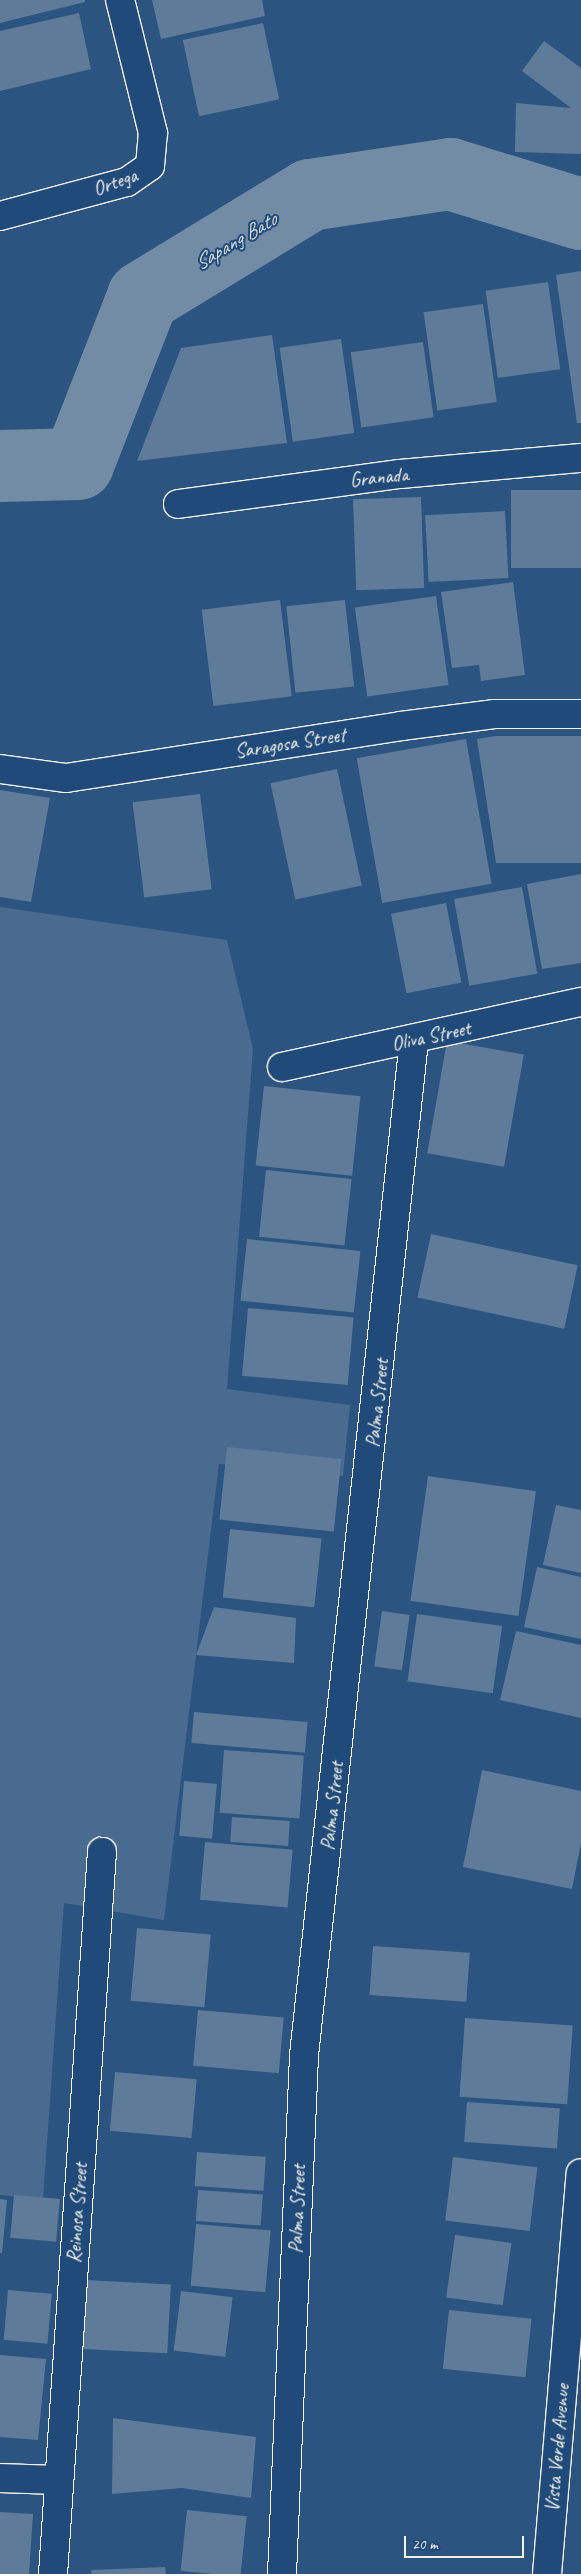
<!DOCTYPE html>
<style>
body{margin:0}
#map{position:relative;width:581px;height:2574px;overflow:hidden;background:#2c5481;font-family:Caveat,sans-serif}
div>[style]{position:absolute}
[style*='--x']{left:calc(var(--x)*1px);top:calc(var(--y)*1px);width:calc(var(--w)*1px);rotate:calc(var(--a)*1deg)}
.green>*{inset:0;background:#496b90}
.river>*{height:72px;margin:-36px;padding:0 36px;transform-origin:36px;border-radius:36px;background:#738ca6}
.building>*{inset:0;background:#5e7b9a;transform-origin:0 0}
.roads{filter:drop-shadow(1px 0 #f4f1e8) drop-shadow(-1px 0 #f4f1e8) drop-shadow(0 1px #f4f1e8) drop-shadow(0 -1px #f4f1e8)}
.minor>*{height:28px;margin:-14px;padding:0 14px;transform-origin:14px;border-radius:14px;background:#1f4a7a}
span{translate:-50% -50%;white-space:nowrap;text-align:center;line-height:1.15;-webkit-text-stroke:4px #1f4a7a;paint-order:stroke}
.street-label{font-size:20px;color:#f4f1e8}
.water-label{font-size:21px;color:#dadddb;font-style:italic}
.scale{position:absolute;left:404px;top:2536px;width:120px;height:22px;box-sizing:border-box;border:2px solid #f4f1e8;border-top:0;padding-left:6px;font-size:15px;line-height:18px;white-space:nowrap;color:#f4f1e8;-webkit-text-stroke:4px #1f4a7a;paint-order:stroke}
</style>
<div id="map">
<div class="green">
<div style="clip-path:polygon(0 907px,227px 940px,253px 1049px,227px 1389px,350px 1405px,343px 1476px,219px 1464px,164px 1920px,64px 1903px,43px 2199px,0 2195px)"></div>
</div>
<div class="river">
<div style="--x:0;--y:466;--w:78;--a:-1.5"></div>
<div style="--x:78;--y:464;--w:179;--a:-68.7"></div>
<div style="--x:143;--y:297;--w:196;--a:-31.4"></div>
<div style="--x:310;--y:195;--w:142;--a:-8.5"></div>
<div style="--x:450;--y:174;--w:137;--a:17"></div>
</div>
<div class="building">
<div style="clip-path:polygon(0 0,85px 0,85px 2px,0 23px)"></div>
<div style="clip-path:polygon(152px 0,262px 0,265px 16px,161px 39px)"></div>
<div style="clip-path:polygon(79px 13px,91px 69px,0 91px,0 31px)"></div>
<div style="left:263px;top:23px;width:78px;height:82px;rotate:78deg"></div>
<div style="clip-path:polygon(544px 41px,581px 68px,581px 154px,515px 152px,516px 103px,571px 108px,522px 71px)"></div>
<div style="clip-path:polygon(581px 271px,581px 423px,577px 423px,556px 275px)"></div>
<div style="left:548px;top:282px;width:88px;height:63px;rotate:82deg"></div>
<div style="left:483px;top:304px;width:99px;height:60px;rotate:82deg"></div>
<div style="clip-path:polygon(272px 335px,287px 443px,137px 461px,181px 348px)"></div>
<div style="left:341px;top:339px;width:95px;height:62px;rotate:82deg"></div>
<div style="left:423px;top:342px;width:76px;height:73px;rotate:82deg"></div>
<div style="left:581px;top:490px;width:78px;height:70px;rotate:90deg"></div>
<div style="left:421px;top:497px;width:91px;height:68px;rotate:88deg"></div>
<div style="left:505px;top:511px;width:67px;height:80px;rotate:87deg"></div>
<div style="clip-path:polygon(513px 582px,525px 675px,481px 681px,479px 665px,452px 668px,441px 592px)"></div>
<div style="left:436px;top:596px;width:90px;height:82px;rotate:82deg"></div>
<div style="left:280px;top:600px;width:97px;height:79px;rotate:83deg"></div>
<div style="left:345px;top:600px;width:87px;height:59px;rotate:84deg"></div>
<div style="clip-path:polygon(496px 736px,581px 736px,581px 863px,496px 863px,477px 739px)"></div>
<div style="left:466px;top:739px;width:147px;height:111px;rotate:80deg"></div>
<div style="left:337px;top:769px;width:119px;height:68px;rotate:78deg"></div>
<div style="clip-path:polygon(0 790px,50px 798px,31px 902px,0 897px)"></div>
<div style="left:200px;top:794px;width:96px;height:68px;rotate:83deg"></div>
<div style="clip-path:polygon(581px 874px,581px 963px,542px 969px,527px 884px)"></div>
<div style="left:522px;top:887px;width:88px;height:69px;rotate:80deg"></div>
<div style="left:446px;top:903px;width:81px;height:56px;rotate:79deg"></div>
<div style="left:447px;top:1041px;width:78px;height:114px;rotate:10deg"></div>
<div style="left:264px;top:1086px;width:97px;height:80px;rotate:6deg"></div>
<div style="left:266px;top:1170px;width:86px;height:67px;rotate:6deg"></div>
<div style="left:431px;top:1234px;width:150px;height:65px;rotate:12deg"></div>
<div style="left:247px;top:1239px;width:114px;height:62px;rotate:6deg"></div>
<div style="left:248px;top:1308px;width:106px;height:68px;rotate:5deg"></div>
<div style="left:227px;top:1447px;width:115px;height:73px;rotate:6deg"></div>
<div style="left:428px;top:1476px;width:109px;height:126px;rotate:8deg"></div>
<div style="clip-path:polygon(556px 1505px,581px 1510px,581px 1573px,543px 1565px)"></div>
<div style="left:230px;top:1529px;width:92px;height:69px;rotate:6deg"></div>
<div style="clip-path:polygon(537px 1567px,581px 1577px,581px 1639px,524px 1627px)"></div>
<div style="clip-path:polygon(214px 1607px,296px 1618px,294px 1663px,196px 1655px)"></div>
<div style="left:382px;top:1611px;width:28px;height:56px;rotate:8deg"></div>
<div style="left:417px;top:1614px;width:86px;height:68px;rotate:8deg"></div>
<div style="clip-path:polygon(516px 1631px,581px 1645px,581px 1718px,500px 1700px)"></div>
<div style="left:194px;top:1712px;width:114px;height:31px;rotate:5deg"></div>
<div style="left:224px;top:1750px;width:80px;height:63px;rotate:4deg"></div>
<div style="clip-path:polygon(482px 1770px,581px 1791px,581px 1843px,572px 1889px,463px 1867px)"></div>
<div style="left:184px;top:1781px;width:33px;height:55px;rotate:5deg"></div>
<div style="left:232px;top:1817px;width:58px;height:25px;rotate:4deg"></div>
<div style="left:205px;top:1842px;width:88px;height:58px;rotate:5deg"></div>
<div style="left:137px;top:1928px;width:74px;height:73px;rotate:5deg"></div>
<div style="left:373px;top:1946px;width:97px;height:49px;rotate:4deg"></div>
<div style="left:198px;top:2010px;width:86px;height:56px;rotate:5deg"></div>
<div style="left:465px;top:2018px;width:108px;height:79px;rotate:4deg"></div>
<div style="left:115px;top:2072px;width:82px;height:59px;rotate:5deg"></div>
<div style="left:467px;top:2102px;width:93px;height:40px;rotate:4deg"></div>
<div style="left:197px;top:2152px;width:69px;height:34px;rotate:4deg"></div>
<div style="left:453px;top:2157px;width:85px;height:64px;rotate:7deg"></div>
<div style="left:198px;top:2190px;width:65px;height:31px;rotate:4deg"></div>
<div style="left:14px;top:2195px;width:46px;height:43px;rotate:5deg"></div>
<div style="clip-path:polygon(0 2199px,7px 2200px,2px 2253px,0 2253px)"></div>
<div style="left:196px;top:2224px;width:75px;height:62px;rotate:5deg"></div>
<div style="left:455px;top:2235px;width:57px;height:63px;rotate:8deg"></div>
<div style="left:86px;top:2280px;width:85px;height:69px;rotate:3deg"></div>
<div style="left:8px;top:2290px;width:44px;height:50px;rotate:5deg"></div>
<div style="left:181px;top:2291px;width:52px;height:60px;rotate:7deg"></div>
<div style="left:449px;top:2310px;width:83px;height:59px;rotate:6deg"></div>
<div style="clip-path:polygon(0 2355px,46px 2359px,38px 2440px,0 2437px)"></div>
<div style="clip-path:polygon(113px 2418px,256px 2437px,251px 2498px,182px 2488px,112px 2494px)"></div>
<div style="left:187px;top:2510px;width:60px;height:61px;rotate:6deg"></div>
<div style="clip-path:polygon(0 2512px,33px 2514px,29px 2574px,0 2574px)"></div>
<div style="clip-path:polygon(165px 2567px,166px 2574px,92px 2574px,91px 2570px)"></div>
</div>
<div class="roads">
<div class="minor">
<div style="--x:0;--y:216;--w:131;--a:-15"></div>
<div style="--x:127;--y:182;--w:28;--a:-35"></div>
<div style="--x:150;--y:166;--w:33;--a:-85"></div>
<div style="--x:153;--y:133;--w:137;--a:-103.9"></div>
<div style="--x:178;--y:504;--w:224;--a:-7.7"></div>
<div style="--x:400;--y:474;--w:182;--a:-5.1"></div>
<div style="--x:0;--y:769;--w:67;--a:7.8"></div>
<div style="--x:66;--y:778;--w:339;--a:-8.8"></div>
<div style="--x:401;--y:726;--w:95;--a:-7.3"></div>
<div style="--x:495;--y:714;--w:86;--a:0"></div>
<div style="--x:282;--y:1067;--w:306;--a:-12.3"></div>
<div style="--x:0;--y:2478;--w:58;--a:2"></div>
<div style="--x:53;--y:2574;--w:724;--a:-86.12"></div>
<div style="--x:282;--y:2574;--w:519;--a:-87.57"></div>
<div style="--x:304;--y:2055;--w:1021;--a:-83.81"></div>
<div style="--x:547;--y:2574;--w:402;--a:-85.2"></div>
</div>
</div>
<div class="street-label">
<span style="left:115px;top:182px;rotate:-20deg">Ortega</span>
<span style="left:379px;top:477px;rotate:-7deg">Granada</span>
<span style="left:290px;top:743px;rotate:-9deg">Saragosa Street</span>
<span style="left:431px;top:1036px;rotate:-12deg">Oliva Street</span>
<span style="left:377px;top:1403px;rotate:-84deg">Palma Street</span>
<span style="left:332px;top:1806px;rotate:-84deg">Palma Street</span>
<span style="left:297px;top:2209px;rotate:-88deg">Palma Street</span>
<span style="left:77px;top:2213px;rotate:-86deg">Reinosa Street</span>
<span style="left:557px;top:2448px;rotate:-85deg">Vista Verde Avenue</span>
</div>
<div class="water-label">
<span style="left:235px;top:241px;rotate:-31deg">Sapang Bato</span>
</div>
<div class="scale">20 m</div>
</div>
